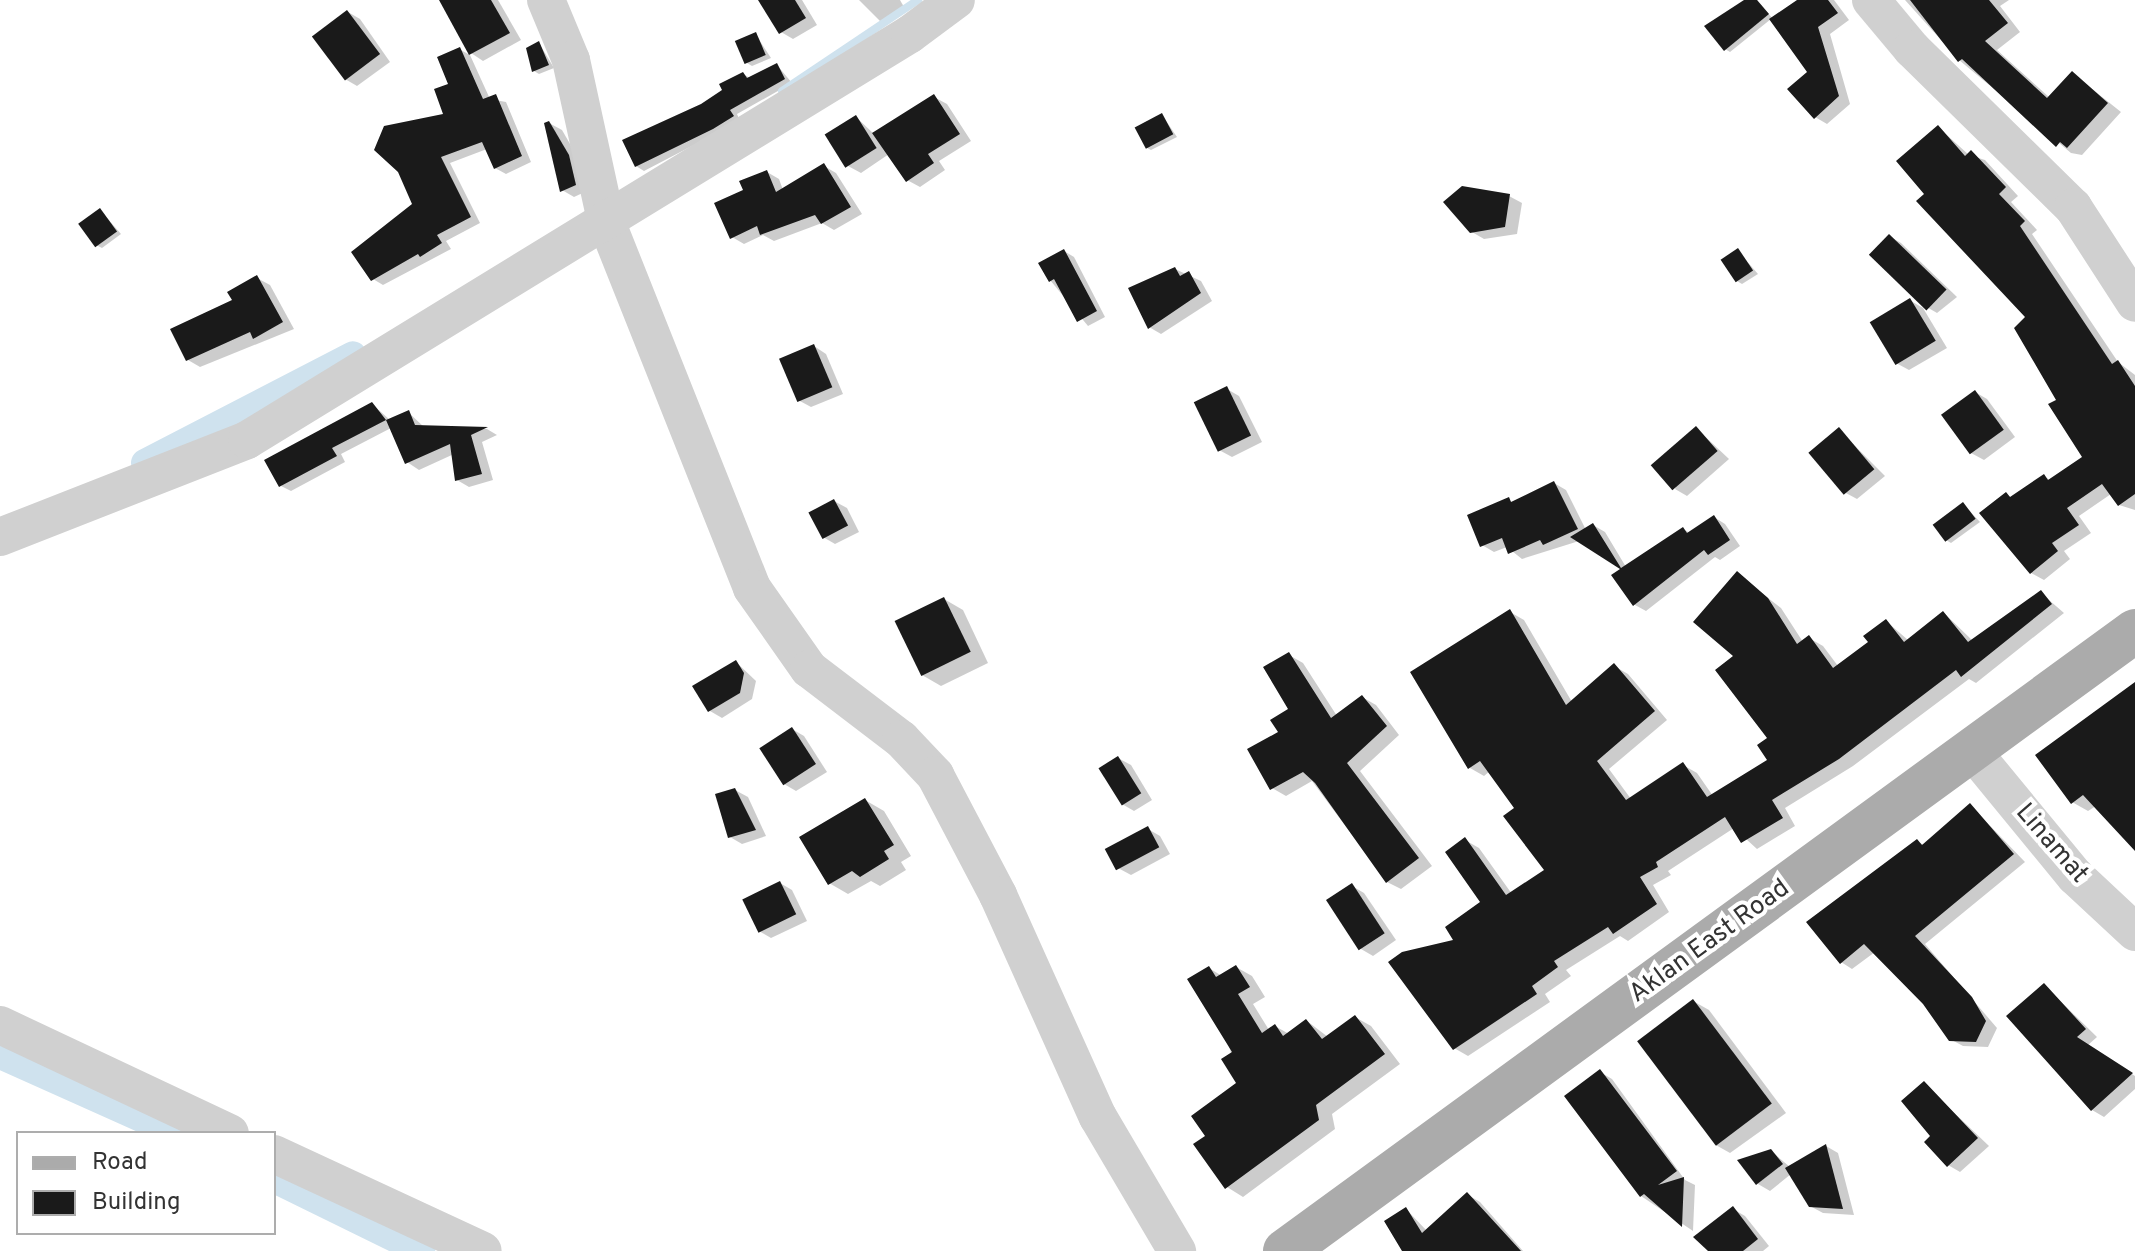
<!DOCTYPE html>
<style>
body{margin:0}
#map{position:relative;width:2135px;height:1251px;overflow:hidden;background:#fff;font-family:Overpass,sans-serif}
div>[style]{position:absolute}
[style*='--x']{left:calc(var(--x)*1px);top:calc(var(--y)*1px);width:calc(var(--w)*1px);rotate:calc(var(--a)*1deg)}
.shadow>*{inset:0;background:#0003}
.stream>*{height:8px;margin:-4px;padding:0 4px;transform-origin:4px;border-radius:4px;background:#cfe2ee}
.canal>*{height:28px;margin:-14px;padding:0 14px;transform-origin:14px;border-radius:14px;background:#cfe2ee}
.building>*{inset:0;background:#1a1a1a;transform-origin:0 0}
.minor>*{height:38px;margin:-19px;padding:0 19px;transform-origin:19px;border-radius:19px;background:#d0d0d0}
.major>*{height:44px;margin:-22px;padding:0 22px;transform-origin:22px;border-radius:22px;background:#ababab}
span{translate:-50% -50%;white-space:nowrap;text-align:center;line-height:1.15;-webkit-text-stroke:8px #fff;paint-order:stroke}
.street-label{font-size:26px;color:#333}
.legend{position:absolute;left:16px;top:1131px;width:260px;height:104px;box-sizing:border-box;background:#fff;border:2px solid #adadad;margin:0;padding:10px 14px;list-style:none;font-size:24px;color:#333}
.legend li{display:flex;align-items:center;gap:16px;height:40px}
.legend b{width:40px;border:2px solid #adadad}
</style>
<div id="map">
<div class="shadow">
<div style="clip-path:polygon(452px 0,498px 0,521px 40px,483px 61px,471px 53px)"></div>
<div style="clip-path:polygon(761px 0,802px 0,817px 25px,793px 39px,781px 32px)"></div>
<div style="clip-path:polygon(859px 0,900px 0,904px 7px,881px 22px)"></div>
<div style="clip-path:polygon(1746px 0,1757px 0,1773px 19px,1800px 0,1834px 0,1849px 20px,1830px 34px,1850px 104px,1827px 124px,1815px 117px,1809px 72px,1771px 19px,1730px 52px,1725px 49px)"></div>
<div style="clip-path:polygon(1905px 0,2009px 0,2000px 6px,2020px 32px,1997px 50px,2050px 98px,2072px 73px,2121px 112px,2082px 155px,2071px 153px,1959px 60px)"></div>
<div style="clip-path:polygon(348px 12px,360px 19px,390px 62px,357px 86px,345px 79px)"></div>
<div style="clip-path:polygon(756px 35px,771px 58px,752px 66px,747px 63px)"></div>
<div style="clip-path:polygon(539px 43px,554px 68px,539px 74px,534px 71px)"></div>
<div style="clip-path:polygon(459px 49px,470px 55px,490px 99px,506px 102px,531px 162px,506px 174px,495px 168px,487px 149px,450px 163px,480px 223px,446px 241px,451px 249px,383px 285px,373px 279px,414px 205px,446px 115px)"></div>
<div style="clip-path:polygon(777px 65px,792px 83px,737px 114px,740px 121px,644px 171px,636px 166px,743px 74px,750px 78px)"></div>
<div style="clip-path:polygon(934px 97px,947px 104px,971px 141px,939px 161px,945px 170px,920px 187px,907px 180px,889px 154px,861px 173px,848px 166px,856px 117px,874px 134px)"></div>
<div style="clip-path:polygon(1162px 115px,1177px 137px,1151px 150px,1145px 147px)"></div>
<div style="clip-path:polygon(549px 123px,562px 130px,581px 163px,587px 191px,574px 197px,562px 190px)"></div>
<div style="clip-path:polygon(1938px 127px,1969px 155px,1985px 160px,2018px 196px,2011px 202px,2037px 230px,2032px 234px,2118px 362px,2135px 375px,2135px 510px,2119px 505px,2111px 494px,2079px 516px,2091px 533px,2064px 551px,2070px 559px,2044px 580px,2031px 573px,2006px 494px,2012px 498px,2044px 476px,2051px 481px,2084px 457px,2028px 317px,1927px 194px)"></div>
<div style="clip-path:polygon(824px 166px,836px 173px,862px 214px,834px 230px,822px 223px,774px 241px,763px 235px,744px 244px,732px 237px,745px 191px,767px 172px,779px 179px,783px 190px)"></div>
<div style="clip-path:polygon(1509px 196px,1522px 203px,1517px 234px,1484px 239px,1472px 232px)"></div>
<div style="clip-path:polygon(100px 210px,121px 234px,102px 248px,96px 245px)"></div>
<div style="clip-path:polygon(1889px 236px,1901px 243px,1957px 297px,1937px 313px,1925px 306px)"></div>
<div style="clip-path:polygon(1064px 251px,1074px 257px,1105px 317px,1088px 326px,1050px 280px)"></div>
<div style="clip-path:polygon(1738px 251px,1758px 274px,1742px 284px,1737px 281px)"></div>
<div style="clip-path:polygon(1175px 269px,1201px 281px,1212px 301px,1161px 334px,1149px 327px)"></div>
<div style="clip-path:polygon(257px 278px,270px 285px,294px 329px,200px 367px,188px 360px)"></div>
<div style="clip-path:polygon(1911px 301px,1923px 308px,1947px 348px,1909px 370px,1896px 363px)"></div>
<div style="clip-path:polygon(814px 346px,826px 354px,843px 394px,811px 407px,798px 400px)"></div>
<div style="clip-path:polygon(1227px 389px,1239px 396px,1262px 442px,1232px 457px,1219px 450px)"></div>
<div style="clip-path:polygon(1975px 392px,1987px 399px,2015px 437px,1984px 460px,1971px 453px)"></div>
<div style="clip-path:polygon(372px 404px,390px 420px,408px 412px,424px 427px,487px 429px,497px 435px,482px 442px,493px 480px,469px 487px,457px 480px,454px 454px,419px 470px,407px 462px,391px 428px,341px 454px,345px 462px,291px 491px,281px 486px)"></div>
<div style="clip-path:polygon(1696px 428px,1729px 459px,1687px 496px,1675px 489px)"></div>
<div style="clip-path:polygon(1839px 430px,1885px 476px,1857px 499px,1844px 492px)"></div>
<div style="clip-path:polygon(1554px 483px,1566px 490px,1586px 530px,1593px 525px,1605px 532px,1626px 567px,1683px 529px,1690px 533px,1714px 517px,1725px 524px,1740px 546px,1720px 560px,1715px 557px,1646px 611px,1635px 605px,1614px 576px,1623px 569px,1579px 541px,1522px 559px,1507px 547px,1494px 552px,1482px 545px,1508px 500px,1514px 503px)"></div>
<div style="clip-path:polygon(834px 501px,847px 508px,859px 532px,835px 544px,823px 537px)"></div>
<div style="clip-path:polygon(1963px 504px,1980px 522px,1951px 543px,1946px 540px)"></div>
<div style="clip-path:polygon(1737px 574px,1781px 608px,1803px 642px,1809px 638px,1823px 646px,1838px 666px,1870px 643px,1886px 621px,1908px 640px,1944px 613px,1973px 641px,2041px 593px,2064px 613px,1976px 683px,1969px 679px,1853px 766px,1785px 808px,1795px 826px,1757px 849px,1734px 828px,1668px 871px,1671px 875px,1653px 885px,1669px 912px,1628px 941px,1620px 936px,1566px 970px,1571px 976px,1545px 994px,1550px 1002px,1468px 1056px,1454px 1048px,1457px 941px,1483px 903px,1465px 840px,1479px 848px,1512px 894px,1547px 871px,1517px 809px,1490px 771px,1484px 776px,1470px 768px,1510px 612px,1524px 620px,1572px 702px,1614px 666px,1628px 674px,1667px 720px,1609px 769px,1631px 799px,1683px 765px,1697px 773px,1713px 796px,1770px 761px,1770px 739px,1736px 656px)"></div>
<div style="clip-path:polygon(944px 599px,963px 610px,988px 663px,941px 686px,922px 675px)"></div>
<div style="clip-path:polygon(1289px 655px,1303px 663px,1337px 716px,1362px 697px,1376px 705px,1399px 735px,1360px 771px,1432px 866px,1401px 889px,1387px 882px,1312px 781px,1286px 796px,1272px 788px,1281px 732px,1290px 710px)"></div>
<div style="clip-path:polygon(736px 662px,756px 681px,752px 699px,722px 718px,710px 711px)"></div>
<div style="clip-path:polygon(2135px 685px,2135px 844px,2096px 806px,2088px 811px,2072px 802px)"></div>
<div style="clip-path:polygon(792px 729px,804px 736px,827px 772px,796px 791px,784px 784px)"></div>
<div style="clip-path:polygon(1118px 758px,1131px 765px,1152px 800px,1134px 811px,1122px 804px)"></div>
<div style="clip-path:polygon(735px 790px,748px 797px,766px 836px,742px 844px,730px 837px)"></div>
<div style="clip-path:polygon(865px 800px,884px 811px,911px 856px,901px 862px,906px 870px,880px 886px,871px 881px,848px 894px,829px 883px)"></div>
<div style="clip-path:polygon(1971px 806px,2025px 862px,1925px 944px,1997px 1028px,1988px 1047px,1963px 1046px,1950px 1039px,1924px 1003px,1875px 952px,1852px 969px,1841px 962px,1918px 842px,1924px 845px)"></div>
<div style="clip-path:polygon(1148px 829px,1160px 836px,1170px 854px,1131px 875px,1118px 868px)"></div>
<div style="clip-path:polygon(780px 883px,792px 890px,807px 921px,771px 938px,759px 931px)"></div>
<div style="clip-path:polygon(1352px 886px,1364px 893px,1396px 940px,1373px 956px,1361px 949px)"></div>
<div style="clip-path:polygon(1236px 967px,1252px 976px,1265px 997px,1253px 1004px,1269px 1030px,1275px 1026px,1289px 1034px,1307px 1021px,1328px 1037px,1355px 1017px,1371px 1026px,1400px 1064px,1332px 1114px,1335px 1129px,1243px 1197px,1227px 1187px,1208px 1136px,1239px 1084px,1209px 968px,1222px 976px)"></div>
<div style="clip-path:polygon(2044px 985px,2097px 1037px,2088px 1045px,2135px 1076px,2135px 1089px,2104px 1117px,2092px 1110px)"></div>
<div style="clip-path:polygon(1693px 1001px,1709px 1010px,1786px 1113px,1730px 1153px,1714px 1144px)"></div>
<div style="clip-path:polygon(1600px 1072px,1612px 1079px,1685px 1180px,1695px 1185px,1693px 1231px,1641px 1196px)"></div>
<div style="clip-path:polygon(1924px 1084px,1989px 1146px,1960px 1172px,1948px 1165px,1933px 1136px)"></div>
<div style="clip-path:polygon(1826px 1146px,1838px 1153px,1854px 1215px,1823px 1213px,1810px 1206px,1791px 1174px,1770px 1191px,1758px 1184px,1771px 1151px,1790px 1167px)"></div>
<div style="clip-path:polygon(1468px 1195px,1480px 1202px,1523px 1251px,1479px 1251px)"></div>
<div style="clip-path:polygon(1406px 1209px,1427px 1231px,1458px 1251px,1408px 1251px)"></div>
<div style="clip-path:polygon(1733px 1209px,1745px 1216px,1769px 1246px,1763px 1251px,1709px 1251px)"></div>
</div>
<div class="stream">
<div style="--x:782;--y:91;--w:164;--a:-33.8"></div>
</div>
<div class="canal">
<div style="--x:145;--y:463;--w:234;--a:-27.4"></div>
<div style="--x:0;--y:1055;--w:191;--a:24.1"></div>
<div style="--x:274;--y:1179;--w:164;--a:26.1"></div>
</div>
<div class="building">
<div style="clip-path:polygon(439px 0,491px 0,510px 33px,469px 55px)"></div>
<div style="clip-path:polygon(758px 0,795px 0,806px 18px,779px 34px)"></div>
<div style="clip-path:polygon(1744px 0,1757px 0,1769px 14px,1724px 51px,1704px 26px)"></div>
<div style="clip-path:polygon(1797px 0,1828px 0,1838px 13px,1818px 27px,1839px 96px,1814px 119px,1787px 89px,1807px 72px,1769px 19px)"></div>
<div style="clip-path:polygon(1910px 0,1989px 0,2008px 23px,1985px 41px,2047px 98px,2072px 71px,2108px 103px,2067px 148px,2060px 142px,2056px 147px,1962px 59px,1958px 62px)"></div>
<div style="left:347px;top:10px;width:55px;height:44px;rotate:53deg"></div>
<div style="left:756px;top:32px;width:25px;height:23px;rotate:67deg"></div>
<div style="clip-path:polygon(539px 41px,549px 65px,532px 72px,526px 48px)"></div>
<div style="clip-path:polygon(460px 47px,483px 99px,496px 94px,522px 156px,494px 169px,482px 142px,441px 157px,471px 217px,437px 235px,442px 243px,420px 257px,418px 254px,371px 281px,351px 252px,412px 204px,398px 172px,374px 150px,384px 126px,443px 114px,434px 89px,448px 84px,437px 57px)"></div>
<div style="clip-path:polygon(777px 63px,785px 79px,730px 110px,734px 116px,713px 129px,635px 167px,622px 140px,701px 104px,722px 90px,719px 84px,743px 72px,747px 78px)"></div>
<div style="clip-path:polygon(934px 94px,960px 134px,928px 154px,934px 163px,906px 182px,872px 133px)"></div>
<div style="left:1162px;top:113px;width:24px;height:31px;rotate:62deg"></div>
<div style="left:856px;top:115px;width:39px;height:37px;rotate:58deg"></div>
<div style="clip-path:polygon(549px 121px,569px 155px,576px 185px,560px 192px,544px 123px)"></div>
<div style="clip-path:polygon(1938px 125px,1965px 156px,1971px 150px,2006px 187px,1999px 194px,2025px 221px,2020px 226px,2112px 364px,2118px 360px,2135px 386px,2135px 494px,2118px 506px,2102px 484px,2067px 508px,2079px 525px,2052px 543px,2058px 551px,2030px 574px,1979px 513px,2006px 492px,2010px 497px,2044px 474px,2048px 480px,2082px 457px,2048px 404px,2056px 400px,2014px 328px,2025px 317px,1916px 201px,1924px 194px,1896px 161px)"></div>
<div style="clip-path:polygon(824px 163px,851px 207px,821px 224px,815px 215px,760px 235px,757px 226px,730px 239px,714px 203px,743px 190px,739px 181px,767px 170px,776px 192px)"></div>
<div style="clip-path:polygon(1462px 186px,1510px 194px,1505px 227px,1470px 233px,1443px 202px)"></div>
<div style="left:100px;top:208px;width:29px;height:27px;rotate:54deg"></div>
<div style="left:1889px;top:234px;width:80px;height:29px;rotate:44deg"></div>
<div style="left:1738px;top:248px;width:27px;height:21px;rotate:56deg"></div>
<div style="clip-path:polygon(1064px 249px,1097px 311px,1077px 322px,1054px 279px,1049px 282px,1038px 263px)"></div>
<div style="clip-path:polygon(1175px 267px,1180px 276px,1189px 271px,1201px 293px,1148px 329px,1128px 288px)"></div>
<div style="clip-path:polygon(257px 275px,283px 322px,253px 339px,250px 332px,186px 361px,170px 329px,232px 300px,227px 292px)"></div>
<div style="left:1910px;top:298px;width:50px;height:47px;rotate:59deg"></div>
<div style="left:814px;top:344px;width:47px;height:38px;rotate:67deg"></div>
<div style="left:1227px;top:386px;width:55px;height:37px;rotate:64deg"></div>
<div style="left:1975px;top:390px;width:49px;height:42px;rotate:54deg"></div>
<div style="clip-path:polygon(372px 402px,386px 420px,332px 448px,337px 456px,279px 487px,264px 460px)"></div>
<div style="clip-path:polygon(409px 410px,415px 425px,488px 427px,471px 435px,482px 474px,455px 481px,450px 444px,405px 464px,386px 420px)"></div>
<div style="left:1696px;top:426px;width:33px;height:60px;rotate:49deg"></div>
<div style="left:1839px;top:427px;width:55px;height:40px;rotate:50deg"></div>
<div style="clip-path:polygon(1554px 481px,1578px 529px,1543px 545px,1540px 540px,1508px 554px,1502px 538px,1480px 547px,1467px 515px,1509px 497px,1511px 502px)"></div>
<div style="left:834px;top:499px;width:30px;height:29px;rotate:62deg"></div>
<div style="left:1963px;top:502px;width:21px;height:38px;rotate:53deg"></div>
<div style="clip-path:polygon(1714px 515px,1730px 540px,1708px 555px,1704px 550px,1633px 606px,1611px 575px,1620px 569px,1570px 537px,1593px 523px,1621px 568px,1683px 527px,1687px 533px)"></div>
<div style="clip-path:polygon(1737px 571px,1768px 598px,1797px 644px,1809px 635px,1833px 668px,1868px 642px,1863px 636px,1886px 619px,1904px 642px,1943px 611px,1968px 642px,2041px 590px,2052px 604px,1961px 677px,1956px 670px,1839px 759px,1772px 800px,1783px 818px,1741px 843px,1725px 817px,1656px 862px,1658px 867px,1640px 877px,1657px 904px,1613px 934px,1608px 927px,1554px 961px,1558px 967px,1532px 986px,1537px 994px,1453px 1050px,1388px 962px,1402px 952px,1453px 940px,1445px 927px,1480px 902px,1445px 852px,1465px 837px,1506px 895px,1544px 870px,1503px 816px,1514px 808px,1480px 761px,1468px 769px,1410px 672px,1510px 609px,1566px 705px,1614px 663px,1655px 711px,1597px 761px,1626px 800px,1683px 762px,1707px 797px,1767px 760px,1757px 745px,1767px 738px,1715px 670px,1733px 656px,1693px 622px)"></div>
<div style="left:944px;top:597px;width:61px;height:55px;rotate:64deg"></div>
<div style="clip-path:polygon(1289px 652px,1331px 718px,1362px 695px,1387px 726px,1347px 763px,1419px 858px,1386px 883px,1315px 783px,1303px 772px,1270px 790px,1247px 749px,1278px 732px,1270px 720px,1288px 709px,1263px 667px)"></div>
<div style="clip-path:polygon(736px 660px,744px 673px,740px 693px,708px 712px,692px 686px)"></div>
<div style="clip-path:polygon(2135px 682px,2135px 851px,2083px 795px,2071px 804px,2035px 755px)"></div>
<div style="left:792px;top:727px;width:44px;height:39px;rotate:57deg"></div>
<div style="left:1118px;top:756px;width:44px;height:23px;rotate:58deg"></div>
<div style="clip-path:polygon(735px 788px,756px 830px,728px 838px,715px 794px)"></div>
<div style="clip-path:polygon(865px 798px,894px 845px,884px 851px,889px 859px,860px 877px,852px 871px,828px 885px,799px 837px)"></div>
<div style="clip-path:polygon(1970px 803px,2014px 854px,1915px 936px,1972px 997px,1986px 1021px,1976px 1042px,1949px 1041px,1923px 1004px,1864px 944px,1840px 964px,1806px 922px,1917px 839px,1922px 845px)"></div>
<div style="left:1148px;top:826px;width:24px;height:49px;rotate:62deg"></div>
<div style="left:780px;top:881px;width:37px;height:42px;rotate:64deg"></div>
<div style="left:1352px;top:883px;width:60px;height:31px;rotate:57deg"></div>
<div style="clip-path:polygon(1236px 965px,1250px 987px,1238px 994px,1262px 1033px,1275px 1024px,1283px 1036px,1306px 1019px,1322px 1039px,1355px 1015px,1385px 1054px,1316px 1105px,1319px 1120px,1225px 1189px,1193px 1144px,1205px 1136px,1191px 1116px,1236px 1083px,1221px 1059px,1232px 1052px,1187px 979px,1209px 966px,1216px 977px)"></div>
<div style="clip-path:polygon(2044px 983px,2086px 1029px,2077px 1037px,2133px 1073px,2091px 1111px,2006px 1016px)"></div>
<div style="left:1693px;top:999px;width:131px;height:70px;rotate:53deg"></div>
<div style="clip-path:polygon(1600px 1069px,1677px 1171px,1658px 1185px,1684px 1177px,1682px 1227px,1644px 1194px,1640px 1197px,1564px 1096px)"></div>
<div style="clip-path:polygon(1924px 1081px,1978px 1138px,1947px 1167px,1924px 1142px,1930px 1136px,1901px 1101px)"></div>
<div style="clip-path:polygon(1826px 1144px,1843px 1209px,1809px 1207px,1785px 1168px)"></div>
<div style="clip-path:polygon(1771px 1149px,1783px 1164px,1756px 1185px,1737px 1160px)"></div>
<div style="clip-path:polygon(1467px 1192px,1521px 1251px,1402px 1251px,1384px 1221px,1406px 1207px,1422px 1233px)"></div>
<div style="clip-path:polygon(1733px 1206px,1758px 1239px,1743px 1251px,1708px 1251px,1693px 1237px)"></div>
</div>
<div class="minor">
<div style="--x:546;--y:0;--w:65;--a:67.4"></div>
<div style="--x:571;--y:60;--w:165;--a:77.7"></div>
<div style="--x:606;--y:221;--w:395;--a:68.3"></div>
<div style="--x:752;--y:588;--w:99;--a:54.9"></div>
<div style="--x:809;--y:669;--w:116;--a:37.3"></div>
<div style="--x:901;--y:739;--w:50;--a:46.6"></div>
<div style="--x:935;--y:775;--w:136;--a:62.3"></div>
<div style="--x:998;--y:895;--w:243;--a:65.8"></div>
<div style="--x:1098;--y:1117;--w:156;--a:59.5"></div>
<div style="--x:1871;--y:0;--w:64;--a:50.1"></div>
<div style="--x:1912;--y:49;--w:226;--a:44.5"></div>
<div style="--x:2073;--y:207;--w:114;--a:57.1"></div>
<div style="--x:0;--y:537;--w:265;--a:-21.4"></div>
<div style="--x:247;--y:440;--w:777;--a:-31.48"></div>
<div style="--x:910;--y:34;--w:57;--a:-36.5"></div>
<div style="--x:1973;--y:752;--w:161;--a:50.6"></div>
<div style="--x:2075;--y:876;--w:82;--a:43"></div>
<div style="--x:0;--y:1025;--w:254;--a:25.2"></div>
<div style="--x:274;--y:1154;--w:230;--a:24.9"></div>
</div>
<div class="major">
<div style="--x:1285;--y:1251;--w:1052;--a:-36.11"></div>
</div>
<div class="street-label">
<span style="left:2051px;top:844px;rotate:49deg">Linamat</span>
<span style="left:1710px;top:942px;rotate:-36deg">Aklan East Road</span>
</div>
<ul class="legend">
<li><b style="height:10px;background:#ababab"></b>Road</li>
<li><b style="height:22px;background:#1a1a1a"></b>Building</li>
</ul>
</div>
